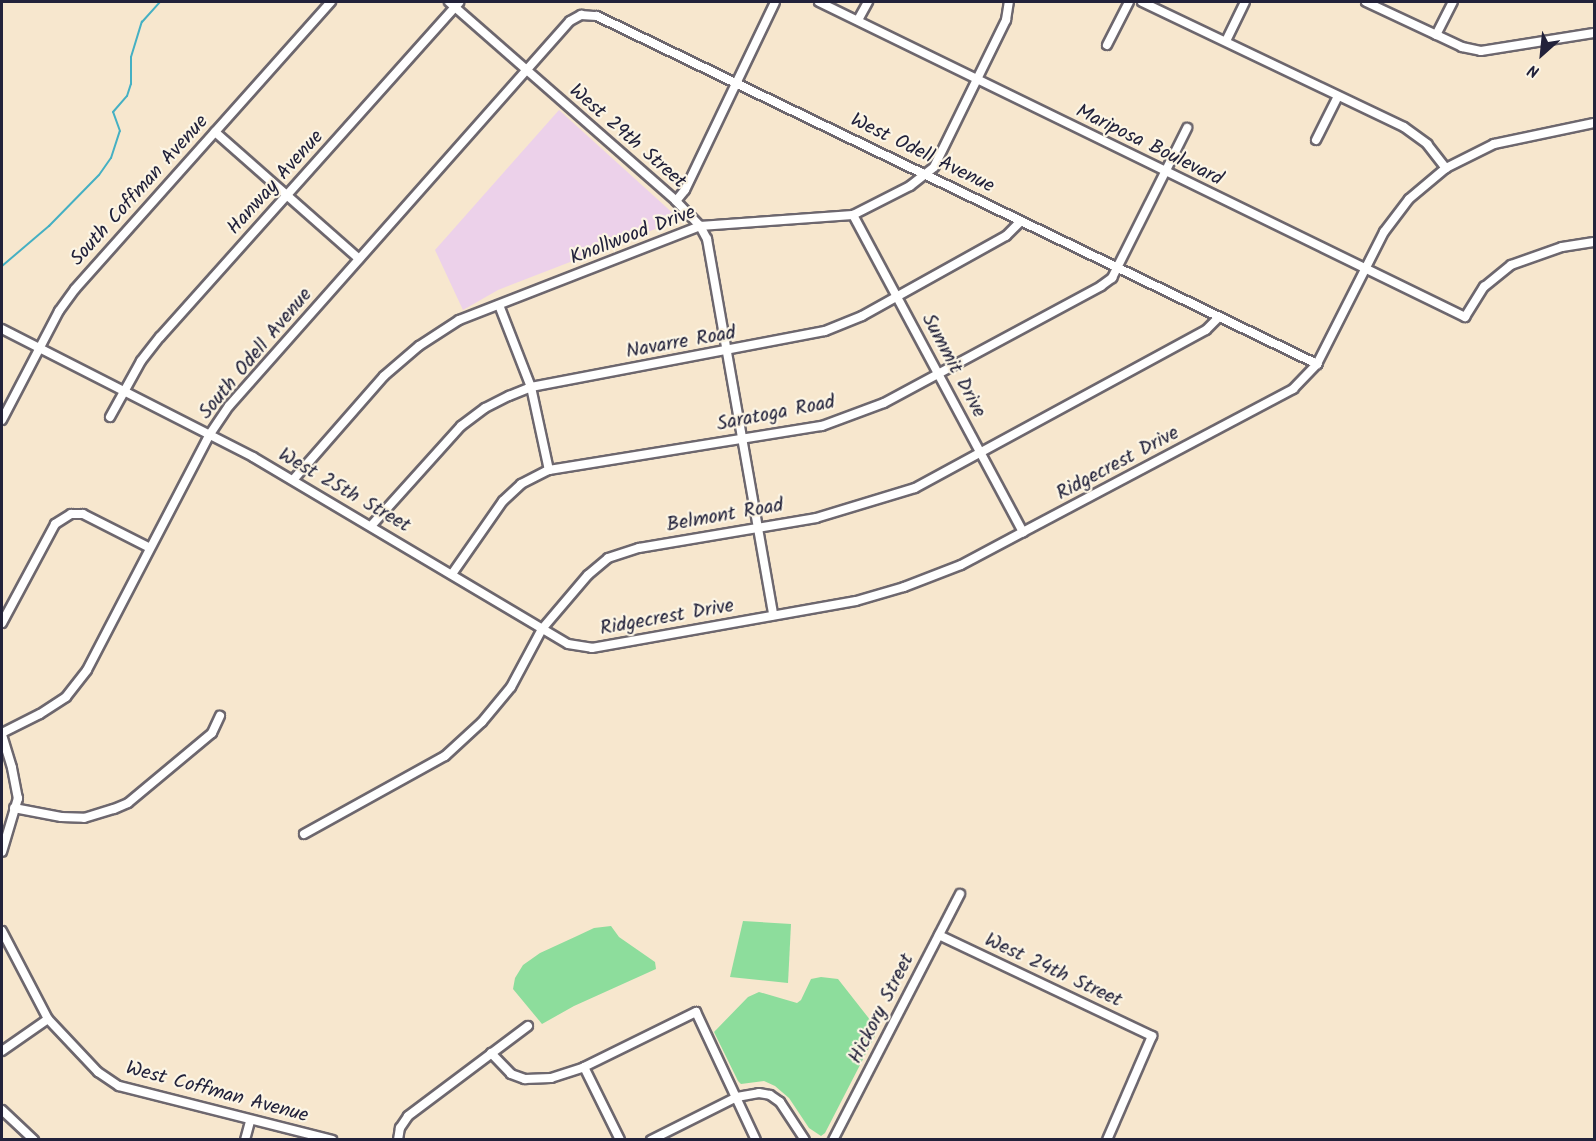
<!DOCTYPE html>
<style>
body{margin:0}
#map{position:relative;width:1596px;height:1141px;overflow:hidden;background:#f7e7ce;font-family:Kalam,sans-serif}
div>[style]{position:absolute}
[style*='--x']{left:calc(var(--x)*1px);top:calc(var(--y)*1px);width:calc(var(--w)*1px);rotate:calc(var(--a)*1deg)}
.built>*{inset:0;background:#ecd1ea}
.green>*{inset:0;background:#8ddd9c}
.stream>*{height:2px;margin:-1px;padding:0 1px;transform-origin:1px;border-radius:1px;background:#45b0c3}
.roads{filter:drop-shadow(2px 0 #6d676e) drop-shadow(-2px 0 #6d676e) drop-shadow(0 2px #6d676e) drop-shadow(0 -2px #6d676e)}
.street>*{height:8px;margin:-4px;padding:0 4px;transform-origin:4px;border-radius:4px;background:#fff}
span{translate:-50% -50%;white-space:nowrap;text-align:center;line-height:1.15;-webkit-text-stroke:4.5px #fcf5e5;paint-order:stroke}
.street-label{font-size:20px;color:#22223b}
.frame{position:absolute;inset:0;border:3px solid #22223b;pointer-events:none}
.north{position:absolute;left:1512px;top:24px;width:60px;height:60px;-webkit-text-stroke:4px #fcf5e5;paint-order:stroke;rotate:207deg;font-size:16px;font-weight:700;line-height:24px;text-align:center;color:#22223b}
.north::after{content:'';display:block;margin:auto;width:21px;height:27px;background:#22223b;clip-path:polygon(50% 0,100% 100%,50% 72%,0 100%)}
</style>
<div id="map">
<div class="built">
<div style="clip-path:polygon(559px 110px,676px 216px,676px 221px,498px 290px,463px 310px,435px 250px)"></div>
</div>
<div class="green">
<div style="clip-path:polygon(743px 921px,791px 924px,788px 983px,730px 977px)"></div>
<div style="clip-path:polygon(611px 926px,619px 937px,655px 962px,656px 969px,574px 1006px,542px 1024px,513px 989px,515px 978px,523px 965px,540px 953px,577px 936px,594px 928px)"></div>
<div style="clip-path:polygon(821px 977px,838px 979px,878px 1030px,825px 1133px,821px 1136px,809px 1128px,789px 1098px,775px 1086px,764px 1081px,741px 1084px,738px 1081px,714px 1032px,748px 997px,759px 992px,797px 1003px,801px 1000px,811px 979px)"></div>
</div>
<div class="stream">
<div style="--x:2;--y:266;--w:62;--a:-40.4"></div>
<div style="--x:49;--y:226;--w:71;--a:-45.6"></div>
<div style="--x:99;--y:175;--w:21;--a:-55"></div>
<div style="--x:111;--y:158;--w:28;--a:-72"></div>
<div style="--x:120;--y:131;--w:20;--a:-110"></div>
<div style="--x:113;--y:112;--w:21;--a:-49"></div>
<div style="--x:127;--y:96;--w:13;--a:-72"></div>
<div style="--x:131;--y:84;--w:27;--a:-90"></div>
<div style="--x:131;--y:57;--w:37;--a:-73"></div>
<div style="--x:142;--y:22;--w:27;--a:-48"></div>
</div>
<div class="roads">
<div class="street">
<div style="--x:449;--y:2;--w:302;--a:41.2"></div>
<div style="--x:676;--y:201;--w:35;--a:46"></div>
<div style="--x:700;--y:226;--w:15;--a:62"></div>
<div style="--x:707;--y:239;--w:382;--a:80"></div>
<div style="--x:819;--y:2;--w:719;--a:25.99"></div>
<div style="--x:1465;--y:317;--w:36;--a:-58"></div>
<div style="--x:1484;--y:287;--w:35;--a:-39"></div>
<div style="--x:1511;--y:265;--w:54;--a:-19.4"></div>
<div style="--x:1562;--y:247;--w:32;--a:-9"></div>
<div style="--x:1142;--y:2;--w:290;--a:25.5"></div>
<div style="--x:1404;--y:127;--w:29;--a:36"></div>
<div style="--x:1427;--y:144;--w:31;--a:52"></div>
<div style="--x:1366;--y:2;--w:106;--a:25.1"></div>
<div style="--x:1462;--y:47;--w:19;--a:12"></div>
<div style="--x:1481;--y:51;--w:114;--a:-9.1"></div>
<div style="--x:858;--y:20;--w:21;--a:-61"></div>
<div style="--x:1436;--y:35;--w:37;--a:-63"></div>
<div style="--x:1226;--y:41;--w:43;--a:-64"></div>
<div style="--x:1107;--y:45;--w:48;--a:-62.9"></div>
<div style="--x:215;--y:132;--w:192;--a:41.4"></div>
<div style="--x:1316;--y:140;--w:49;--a:-63.4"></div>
<div style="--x:676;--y:201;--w:14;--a:-51"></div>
<div style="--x:685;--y:190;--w:208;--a:-64.4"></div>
<div style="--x:853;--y:215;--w:360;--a:61.8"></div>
<div style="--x:499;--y:305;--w:88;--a:68.7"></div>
<div style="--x:531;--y:387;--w:85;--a:77.8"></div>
<div style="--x:2;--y:329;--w:282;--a:27"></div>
<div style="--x:253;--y:457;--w:366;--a:30.7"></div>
<div style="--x:568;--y:644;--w:24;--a:9"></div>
<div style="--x:592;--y:648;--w:268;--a:-10.1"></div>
<div style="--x:856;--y:601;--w:50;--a:-16.3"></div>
<div style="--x:904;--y:587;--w:61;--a:-21.1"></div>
<div style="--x:961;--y:565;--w:70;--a:-28"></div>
<div style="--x:1023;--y:532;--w:306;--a:-27.9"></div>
<div style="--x:1293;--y:389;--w:35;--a:-46"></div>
<div style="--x:1317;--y:364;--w:148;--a:-63.1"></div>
<div style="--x:1384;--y:232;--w:41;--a:-52.9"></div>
<div style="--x:1409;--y:199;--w:48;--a:-40"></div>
<div style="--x:1446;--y:168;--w:54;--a:-26.6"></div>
<div style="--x:1494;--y:144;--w:102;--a:-11.9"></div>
<div style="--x:110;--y:417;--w:64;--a:-61"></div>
<div style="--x:141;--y:361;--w:31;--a:-52"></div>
<div style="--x:160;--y:337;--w:449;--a:-48.2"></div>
<div style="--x:2;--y:420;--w:123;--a:-62.4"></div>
<div style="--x:59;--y:311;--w:27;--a:-54"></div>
<div style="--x:75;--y:289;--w:385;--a:-48.3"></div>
<div style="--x:293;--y:480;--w:138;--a:-48.8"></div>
<div style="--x:384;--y:376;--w:46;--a:-40.6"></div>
<div style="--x:419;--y:346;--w:48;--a:-33"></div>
<div style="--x:459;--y:320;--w:259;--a:-21.3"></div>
<div style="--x:700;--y:226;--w:153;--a:-4.1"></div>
<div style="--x:853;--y:215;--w:64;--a:-27"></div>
<div style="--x:910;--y:186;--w:31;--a:-38"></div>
<div style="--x:934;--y:167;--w:164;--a:-63.9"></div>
<div style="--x:1006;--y:20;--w:18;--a:-81"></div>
<div style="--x:371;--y:526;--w:135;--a:-48"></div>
<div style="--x:461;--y:426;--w:30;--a:-37"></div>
<div style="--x:485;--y:408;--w:27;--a:-27"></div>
<div style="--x:509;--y:396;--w:24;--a:-22"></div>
<div style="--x:531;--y:387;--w:299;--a:-10.8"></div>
<div style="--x:825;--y:331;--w:40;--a:-22"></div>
<div style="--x:862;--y:316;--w:165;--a:-29.1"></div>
<div style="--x:1006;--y:236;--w:21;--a:-45"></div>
<div style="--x:452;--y:574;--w:89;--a:-55.1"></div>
<div style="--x:503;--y:501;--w:25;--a:-43"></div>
<div style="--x:521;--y:484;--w:31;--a:-27"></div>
<div style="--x:549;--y:470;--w:277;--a:-9.2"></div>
<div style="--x:822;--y:426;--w:66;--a:-20.4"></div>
<div style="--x:884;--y:403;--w:247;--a:-28.3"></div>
<div style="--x:1101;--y:286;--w:14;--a:-36"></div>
<div style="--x:1112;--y:278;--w:168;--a:-63.4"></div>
<div style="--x:2;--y:623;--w:112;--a:-61.8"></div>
<div style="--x:55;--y:524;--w:19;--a:-32"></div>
<div style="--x:71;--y:514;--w:12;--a:0"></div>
<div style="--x:83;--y:514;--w:75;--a:26.9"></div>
<div style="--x:2;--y:733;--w:42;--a:-26.6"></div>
<div style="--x:40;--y:714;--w:31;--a:-33"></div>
<div style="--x:66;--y:697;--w:34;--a:-52"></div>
<div style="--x:87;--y:670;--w:266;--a:-62.5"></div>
<div style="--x:210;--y:434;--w:34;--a:-56"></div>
<div style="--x:229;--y:406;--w:514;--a:-48.47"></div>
<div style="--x:570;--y:21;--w:13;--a:-29"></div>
<div style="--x:581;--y:15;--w:16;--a:4"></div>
<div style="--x:597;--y:16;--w:800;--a:25.8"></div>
<div style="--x:2;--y:735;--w:34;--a:73"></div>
<div style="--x:12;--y:768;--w:31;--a:79"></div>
<div style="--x:18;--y:798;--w:56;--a:106.5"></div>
<div style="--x:14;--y:808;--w:48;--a:10.8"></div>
<div style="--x:61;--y:817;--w:23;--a:2"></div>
<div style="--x:84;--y:818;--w:31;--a:-17"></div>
<div style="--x:114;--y:809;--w:15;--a:-23"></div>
<div style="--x:128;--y:803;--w:109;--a:-39.8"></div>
<div style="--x:212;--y:733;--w:19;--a:-65"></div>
<div style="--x:304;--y:834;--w:161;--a:-29"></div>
<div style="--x:445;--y:756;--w:50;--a:-42.6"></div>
<div style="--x:482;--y:722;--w:45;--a:-50.4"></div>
<div style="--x:511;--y:687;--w:66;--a:-61.9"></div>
<div style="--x:542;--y:629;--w:71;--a:-49.6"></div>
<div style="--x:588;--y:575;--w:26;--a:-40"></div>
<div style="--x:608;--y:558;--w:33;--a:-18"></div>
<div style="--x:639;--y:548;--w:180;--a:-9.6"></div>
<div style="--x:816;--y:518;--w:103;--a:-16.9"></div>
<div style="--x:915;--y:488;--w:331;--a:-28.5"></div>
<div style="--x:1206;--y:330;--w:18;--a:-45"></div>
<div style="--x:2;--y:931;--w:99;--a:62.4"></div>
<div style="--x:48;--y:1019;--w:73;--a:46.7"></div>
<div style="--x:98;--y:1072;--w:25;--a:34"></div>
<div style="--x:119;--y:1086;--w:220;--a:14.2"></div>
<div style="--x:939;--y:935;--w:236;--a:25.4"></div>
<div style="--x:1152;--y:1036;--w:113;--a:113.4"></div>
<div style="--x:2;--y:1051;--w:56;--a:-34.8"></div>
<div style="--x:491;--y:1053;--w:29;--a:46"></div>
<div style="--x:511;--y:1074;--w:15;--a:20"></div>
<div style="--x:525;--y:1079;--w:26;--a:-2"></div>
<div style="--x:551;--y:1078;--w:35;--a:-18"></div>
<div style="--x:584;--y:1067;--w:125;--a:-26.2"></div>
<div style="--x:696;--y:1012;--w:141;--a:64.9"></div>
<div style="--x:584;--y:1067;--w:81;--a:63.7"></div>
<div style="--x:2;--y:1110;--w:44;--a:43.2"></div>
<div style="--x:245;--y:1140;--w:20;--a:-75"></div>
<div style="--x:398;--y:1140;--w:12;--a:-81"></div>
<div style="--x:400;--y:1128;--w:14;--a:-56"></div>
<div style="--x:408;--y:1116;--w:150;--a:-36.9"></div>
<div style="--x:651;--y:1140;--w:96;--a:-26.6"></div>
<div style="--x:737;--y:1097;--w:22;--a:-10"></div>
<div style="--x:759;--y:1093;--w:11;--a:10"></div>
<div style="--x:770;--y:1095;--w:12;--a:35"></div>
<div style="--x:780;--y:1102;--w:45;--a:56.7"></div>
<div style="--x:833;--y:1140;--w:277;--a:-62.7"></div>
</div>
</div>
<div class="street-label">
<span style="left:627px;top:137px;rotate:41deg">West 29th Street</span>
<span style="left:1149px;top:146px;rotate:26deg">Mariposa Boulevard</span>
<span style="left:922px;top:154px;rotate:26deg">West Odell Avenue</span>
<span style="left:276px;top:183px;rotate:-48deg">Hanway Avenue</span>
<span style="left:140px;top:191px;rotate:-48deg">South Coffman Avenue</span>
<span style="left:633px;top:236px;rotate:-21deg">Knollwood Drive</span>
<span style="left:681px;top:343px;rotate:-10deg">Navarre Road</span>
<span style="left:256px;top:354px;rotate:-50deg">South Odell Avenue</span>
<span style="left:953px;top:366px;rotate:62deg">Summit Drive</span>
<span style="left:776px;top:414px;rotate:-11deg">Saratoga Road</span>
<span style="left:1118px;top:464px;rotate:-28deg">Ridgecrest Drive</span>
<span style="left:344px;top:491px;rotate:30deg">West 25th Street</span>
<span style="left:725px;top:516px;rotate:-10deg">Belmont Road</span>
<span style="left:667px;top:618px;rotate:-10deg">Ridgecrest Drive</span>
<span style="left:1053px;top:971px;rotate:25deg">West 24th Street</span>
<span style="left:882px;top:1009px;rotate:-63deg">Hickory Street</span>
<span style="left:217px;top:1093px;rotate:15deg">West Coffman Avenue</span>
</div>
<div class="frame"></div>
<div class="north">N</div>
</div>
